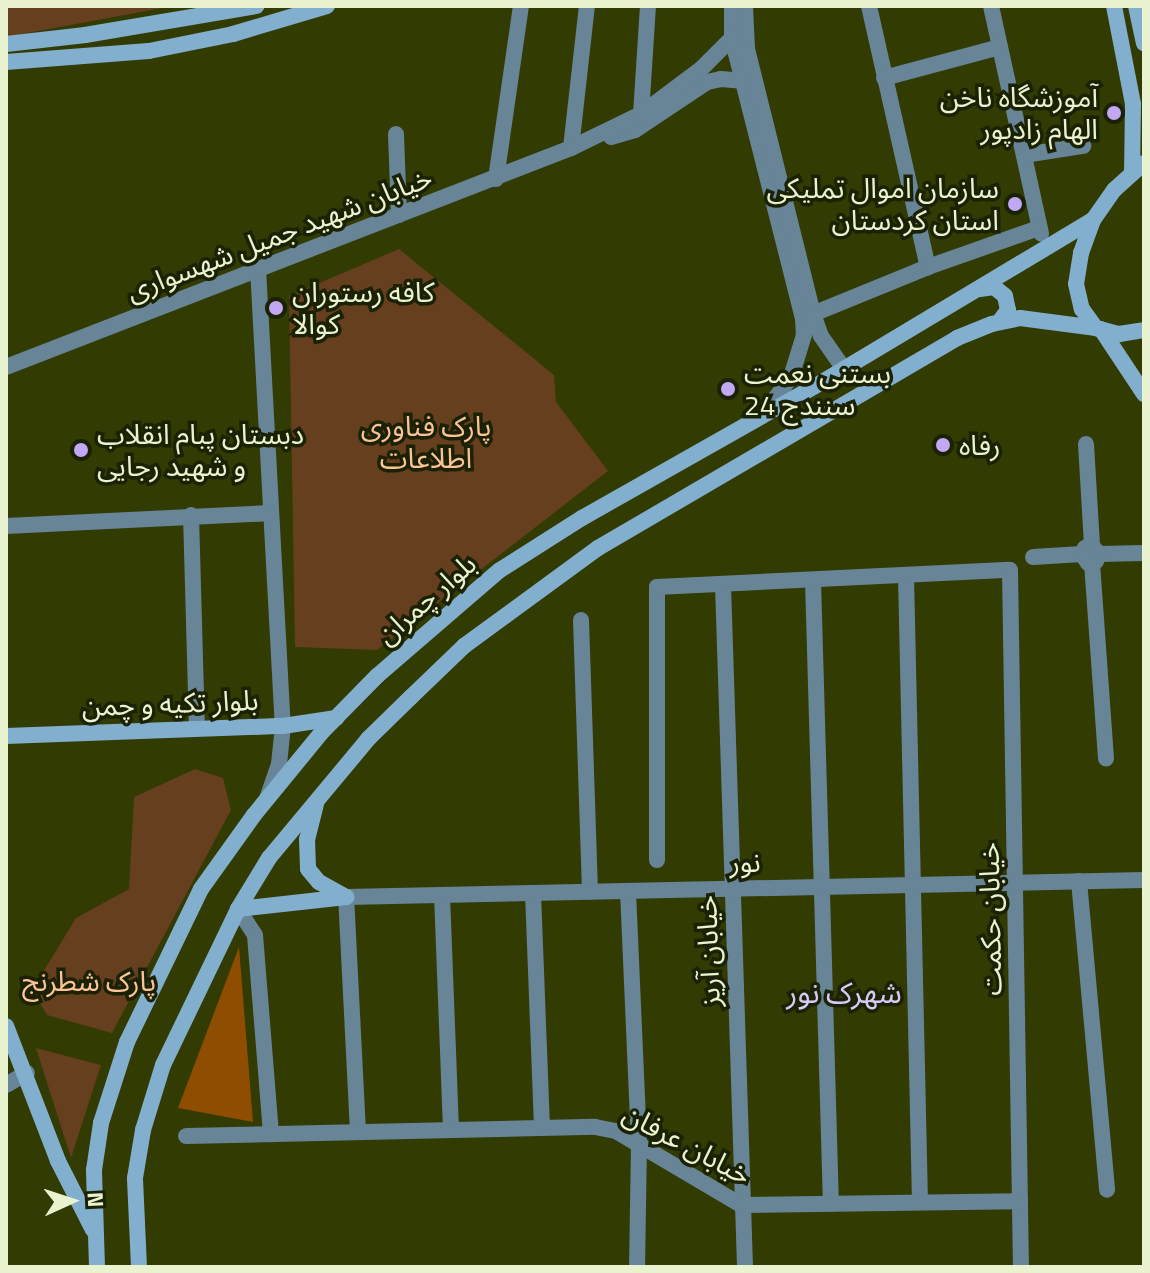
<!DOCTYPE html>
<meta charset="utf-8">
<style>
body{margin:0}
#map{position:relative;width:1150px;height:1273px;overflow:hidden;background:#313b02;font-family:"Titillium Web","Noto Sans Arabic",sans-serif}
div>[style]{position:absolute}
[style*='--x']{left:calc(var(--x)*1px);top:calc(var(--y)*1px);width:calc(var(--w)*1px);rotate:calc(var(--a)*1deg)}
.green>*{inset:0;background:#663f1e}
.forest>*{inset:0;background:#8e4d00}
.minor>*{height:16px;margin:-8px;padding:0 8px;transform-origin:8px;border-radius:8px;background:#688497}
.tertiary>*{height:16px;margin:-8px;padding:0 8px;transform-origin:8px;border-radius:8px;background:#688497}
.secondary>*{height:16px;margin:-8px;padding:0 8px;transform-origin:8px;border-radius:8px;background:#83afce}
.dots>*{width:22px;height:22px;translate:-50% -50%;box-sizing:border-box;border:4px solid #1b2104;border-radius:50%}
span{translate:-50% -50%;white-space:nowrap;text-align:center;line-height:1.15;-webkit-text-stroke:7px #1b2104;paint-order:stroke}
.poi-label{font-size:28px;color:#eaf3d0}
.right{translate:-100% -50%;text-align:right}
.left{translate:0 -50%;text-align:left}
.street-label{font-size:28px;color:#eaf3d0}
.park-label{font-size:28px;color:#fbc396}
.neighbourhood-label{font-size:30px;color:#d8caf5}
.frame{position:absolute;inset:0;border:8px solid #eaf3d0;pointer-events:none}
.north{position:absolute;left:32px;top:1161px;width:80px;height:80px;-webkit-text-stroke:6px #1b2104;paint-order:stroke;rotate:87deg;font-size:22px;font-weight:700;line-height:32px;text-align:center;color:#eaf3d0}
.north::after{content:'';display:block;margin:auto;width:28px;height:36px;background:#eaf3d0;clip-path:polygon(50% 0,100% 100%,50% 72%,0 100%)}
</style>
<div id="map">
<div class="green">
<div style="clip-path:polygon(6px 6px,173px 6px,6px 37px)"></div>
<div style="clip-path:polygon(399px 249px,554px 375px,556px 402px,608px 471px,377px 650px,295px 647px,289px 296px)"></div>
<div style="clip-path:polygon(195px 769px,223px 778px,231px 810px,112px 1033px,47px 1015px,32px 990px,76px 918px,129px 889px,134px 797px)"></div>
<div style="clip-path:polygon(36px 1048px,101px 1065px,71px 1158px)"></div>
</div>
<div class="forest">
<div style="clip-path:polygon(239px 947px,253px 1122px,178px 1108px)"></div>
</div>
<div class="minor">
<div style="--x:869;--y:6;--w:268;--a:77.3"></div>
<div style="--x:991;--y:6;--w:233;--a:77.6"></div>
<div style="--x:884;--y:78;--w:120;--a:-15"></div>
<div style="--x:641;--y:114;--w:108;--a:-86.3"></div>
<div style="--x:396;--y:134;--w:81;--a:87.9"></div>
<div style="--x:611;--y:137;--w:25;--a:-16"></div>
<div style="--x:635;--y:130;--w:87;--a:-33.7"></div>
<div style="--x:707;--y:82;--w:14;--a:-12"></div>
<div style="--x:721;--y:79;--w:21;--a:5"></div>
<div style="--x:571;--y:148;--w:143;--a:-83.6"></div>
<div style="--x:1024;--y:155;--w:60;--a:-8.7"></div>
<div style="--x:496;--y:179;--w:175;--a:-81.8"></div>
<div style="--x:258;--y:268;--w:459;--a:86.9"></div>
<div style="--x:283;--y:726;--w:38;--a:96"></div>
<div style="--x:279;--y:764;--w:34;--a:109"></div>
<div style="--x:803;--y:318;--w:135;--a:-22.2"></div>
<div style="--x:928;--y:267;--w:118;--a:-19.4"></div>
<div style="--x:6;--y:367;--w:606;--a:-21.19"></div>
<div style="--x:571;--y:148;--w:78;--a:-25.9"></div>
<div style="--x:641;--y:114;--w:75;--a:-36.9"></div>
<div style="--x:701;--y:69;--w:44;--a:-45"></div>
<div style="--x:1086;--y:444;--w:102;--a:86.6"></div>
<div style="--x:191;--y:515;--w:212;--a:88.4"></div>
<div style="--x:6;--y:526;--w:265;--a:-2.8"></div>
<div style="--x:1099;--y:554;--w:45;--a:-1.3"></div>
<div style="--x:1033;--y:557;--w:49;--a:-3.5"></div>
<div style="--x:1082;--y:554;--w:7;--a:-63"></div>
<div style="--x:1085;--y:548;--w:7;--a:-16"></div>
<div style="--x:1092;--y:546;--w:11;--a:49"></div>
<div style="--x:1099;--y:554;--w:8;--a:113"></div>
<div style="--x:1096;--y:561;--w:8;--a:166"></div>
<div style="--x:1088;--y:563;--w:11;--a:-124"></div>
<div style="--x:1092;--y:563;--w:196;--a:85.9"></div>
<div style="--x:906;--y:576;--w:625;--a:88.72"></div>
<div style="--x:813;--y:581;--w:623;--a:88.35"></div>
<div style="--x:723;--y:585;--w:682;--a:88.15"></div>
<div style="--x:581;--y:620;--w:272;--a:88.1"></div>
<div style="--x:657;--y:860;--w:273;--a:-90"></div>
<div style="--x:657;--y:587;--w:353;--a:-2.8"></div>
<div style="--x:1010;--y:570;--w:697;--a:89.1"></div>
<div style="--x:1079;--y:881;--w:310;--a:84.8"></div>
<div style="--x:628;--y:891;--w:252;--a:87.5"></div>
<div style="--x:639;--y:1143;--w:124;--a:90.9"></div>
<div style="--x:533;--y:893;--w:235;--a:87.8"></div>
<div style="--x:442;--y:895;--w:235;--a:87.8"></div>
<div style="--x:238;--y:909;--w:31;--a:57"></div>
<div style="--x:255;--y:935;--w:200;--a:85.4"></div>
<div style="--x:6;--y:1085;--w:24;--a:-30"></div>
<div style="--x:358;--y:1132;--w:235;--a:-92.9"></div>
<div style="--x:346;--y:897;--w:798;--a:-1.22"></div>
<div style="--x:186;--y:1136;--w:409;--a:-1.3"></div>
<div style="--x:595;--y:1127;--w:21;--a:11"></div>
<div style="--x:616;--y:1131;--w:145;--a:30.6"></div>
<div style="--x:741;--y:1205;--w:279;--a:-0.8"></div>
</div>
<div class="tertiary">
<div style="--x:732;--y:6;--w:32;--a:90"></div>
<div style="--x:732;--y:38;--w:289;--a:75.8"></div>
<div style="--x:803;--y:318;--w:17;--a:87"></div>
<div style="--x:804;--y:335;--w:44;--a:107.2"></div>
<div style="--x:791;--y:377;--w:49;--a:126.6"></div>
<div style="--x:745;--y:6;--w:43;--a:87.3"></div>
<div style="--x:747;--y:49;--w:273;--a:76"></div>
<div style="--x:813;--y:314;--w:23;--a:70"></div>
<div style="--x:821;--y:336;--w:40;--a:55.1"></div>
</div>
<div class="secondary">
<div style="--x:1114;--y:6;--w:100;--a:79"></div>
<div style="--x:1133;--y:104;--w:69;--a:90.8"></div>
<div style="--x:1136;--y:6;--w:38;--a:78"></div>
<div style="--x:6;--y:44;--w:80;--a:-6.5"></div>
<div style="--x:85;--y:35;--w:174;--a:-9.6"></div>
<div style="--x:6;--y:62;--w:143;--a:-4.4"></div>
<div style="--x:149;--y:51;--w:86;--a:-11.4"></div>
<div style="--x:233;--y:34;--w:98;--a:-16.6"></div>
<div style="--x:1144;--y:163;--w:40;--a:138"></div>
<div style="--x:1114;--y:190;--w:37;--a:125"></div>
<div style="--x:1093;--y:220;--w:35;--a:110"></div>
<div style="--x:1081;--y:253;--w:31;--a:99"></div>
<div style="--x:1076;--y:284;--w:26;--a:77"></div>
<div style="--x:1082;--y:309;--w:24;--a:54"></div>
<div style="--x:1096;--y:328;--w:24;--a:15"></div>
<div style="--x:1119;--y:334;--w:25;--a:-9"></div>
<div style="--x:980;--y:289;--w:14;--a:-8"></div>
<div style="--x:994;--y:287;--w:14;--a:39"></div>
<div style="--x:1005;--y:296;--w:14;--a:78"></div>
<div style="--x:1008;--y:310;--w:15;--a:127"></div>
<div style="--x:1101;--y:329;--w:78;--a:56.5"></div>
<div style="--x:6;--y:736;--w:277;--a:-2.1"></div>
<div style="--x:283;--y:726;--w:54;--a:-8.6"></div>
<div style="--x:316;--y:804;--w:36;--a:104"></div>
<div style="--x:307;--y:839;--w:30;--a:88"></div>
<div style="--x:308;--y:869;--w:17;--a:50"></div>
<div style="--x:319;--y:882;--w:31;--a:29"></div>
<div style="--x:238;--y:909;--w:109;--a:-6.3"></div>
<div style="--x:6;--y:1026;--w:145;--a:68.9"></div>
<div style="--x:58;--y:1161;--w:77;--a:63.1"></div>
<div style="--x:97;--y:1267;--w:97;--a:-91.8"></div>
<div style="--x:94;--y:1170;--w:48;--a:-81.5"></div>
<div style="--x:101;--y:1123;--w:85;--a:-72.2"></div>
<div style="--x:127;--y:1042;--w:170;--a:-64.2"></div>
<div style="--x:201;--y:889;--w:91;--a:-54.4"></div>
<div style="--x:254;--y:815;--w:106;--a:-50.7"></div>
<div style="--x:321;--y:733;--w:80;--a:-45.5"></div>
<div style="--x:377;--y:676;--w:162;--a:-40.8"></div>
<div style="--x:500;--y:570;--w:97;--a:-32.4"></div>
<div style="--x:582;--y:518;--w:276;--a:-29.5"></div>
<div style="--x:822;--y:382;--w:316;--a:-30.9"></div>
<div style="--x:139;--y:1267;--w:89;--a:-92.6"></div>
<div style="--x:135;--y:1178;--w:49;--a:-80.5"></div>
<div style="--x:143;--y:1130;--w:68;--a:-72.9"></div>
<div style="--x:163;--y:1065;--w:173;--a:-64.3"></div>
<div style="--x:238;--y:909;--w:60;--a:-58.7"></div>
<div style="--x:269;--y:858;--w:155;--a:-50.2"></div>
<div style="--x:368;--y:739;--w:60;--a:-44.3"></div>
<div style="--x:411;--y:697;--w:74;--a:-43.9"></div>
<div style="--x:464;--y:646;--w:166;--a:-36.2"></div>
<div style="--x:598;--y:548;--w:416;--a:-30.3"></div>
<div style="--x:957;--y:338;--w:38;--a:-22"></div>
<div style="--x:992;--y:324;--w:29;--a:-12"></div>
<div style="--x:1020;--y:318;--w:77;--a:7.5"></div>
</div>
<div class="dots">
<div style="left:1114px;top:113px;background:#c1a8f3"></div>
<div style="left:1015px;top:204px;background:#c1a8f3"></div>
<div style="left:276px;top:308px;background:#c1a8f3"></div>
<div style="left:728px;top:389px;background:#c1a8f3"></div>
<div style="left:943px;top:445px;background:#c1a8f3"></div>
<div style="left:81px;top:450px;background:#c1a8f3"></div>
</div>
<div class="poi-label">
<span class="right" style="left:1098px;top:113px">آموزشگاه ناخن<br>الهام زادپور</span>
<span class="right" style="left:999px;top:204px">سازمان اموال تملیکی<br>استان کردستان</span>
<span class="left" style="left:292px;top:308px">کافه رستوران<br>کوالا</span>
<span class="left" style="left:744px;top:389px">بستنی نعمت<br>سنندج 24</span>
<span class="left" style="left:97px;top:450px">دبستان پبام انقلاب<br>و شهید رجایی</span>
<span class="left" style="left:959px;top:445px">رفاه</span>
</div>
<div class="street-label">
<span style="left:279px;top:234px;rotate:-21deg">خیابان شهید جمیل شهسواری</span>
<span style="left:426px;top:599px;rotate:-41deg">بلوار چمران</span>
<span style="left:170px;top:703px;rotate:-2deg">بلوار تکیه و چمن</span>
<span style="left:745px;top:862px;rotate:-1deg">نور</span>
<span style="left:990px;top:919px;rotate:-91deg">خیابان حکمت</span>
<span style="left:708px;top:951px;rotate:-92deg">خیابان آریز</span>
<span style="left:687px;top:1144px;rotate:28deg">خیابان عرفان</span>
</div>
<div class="park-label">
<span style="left:426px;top:442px">پارک فناوری<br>اطلاعات</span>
<span style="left:89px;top:981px">پارک شطرنج</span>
</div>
<div class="neighbourhood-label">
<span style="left:844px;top:992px">شهرک نور</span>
</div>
<div class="frame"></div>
<div class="north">N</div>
</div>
